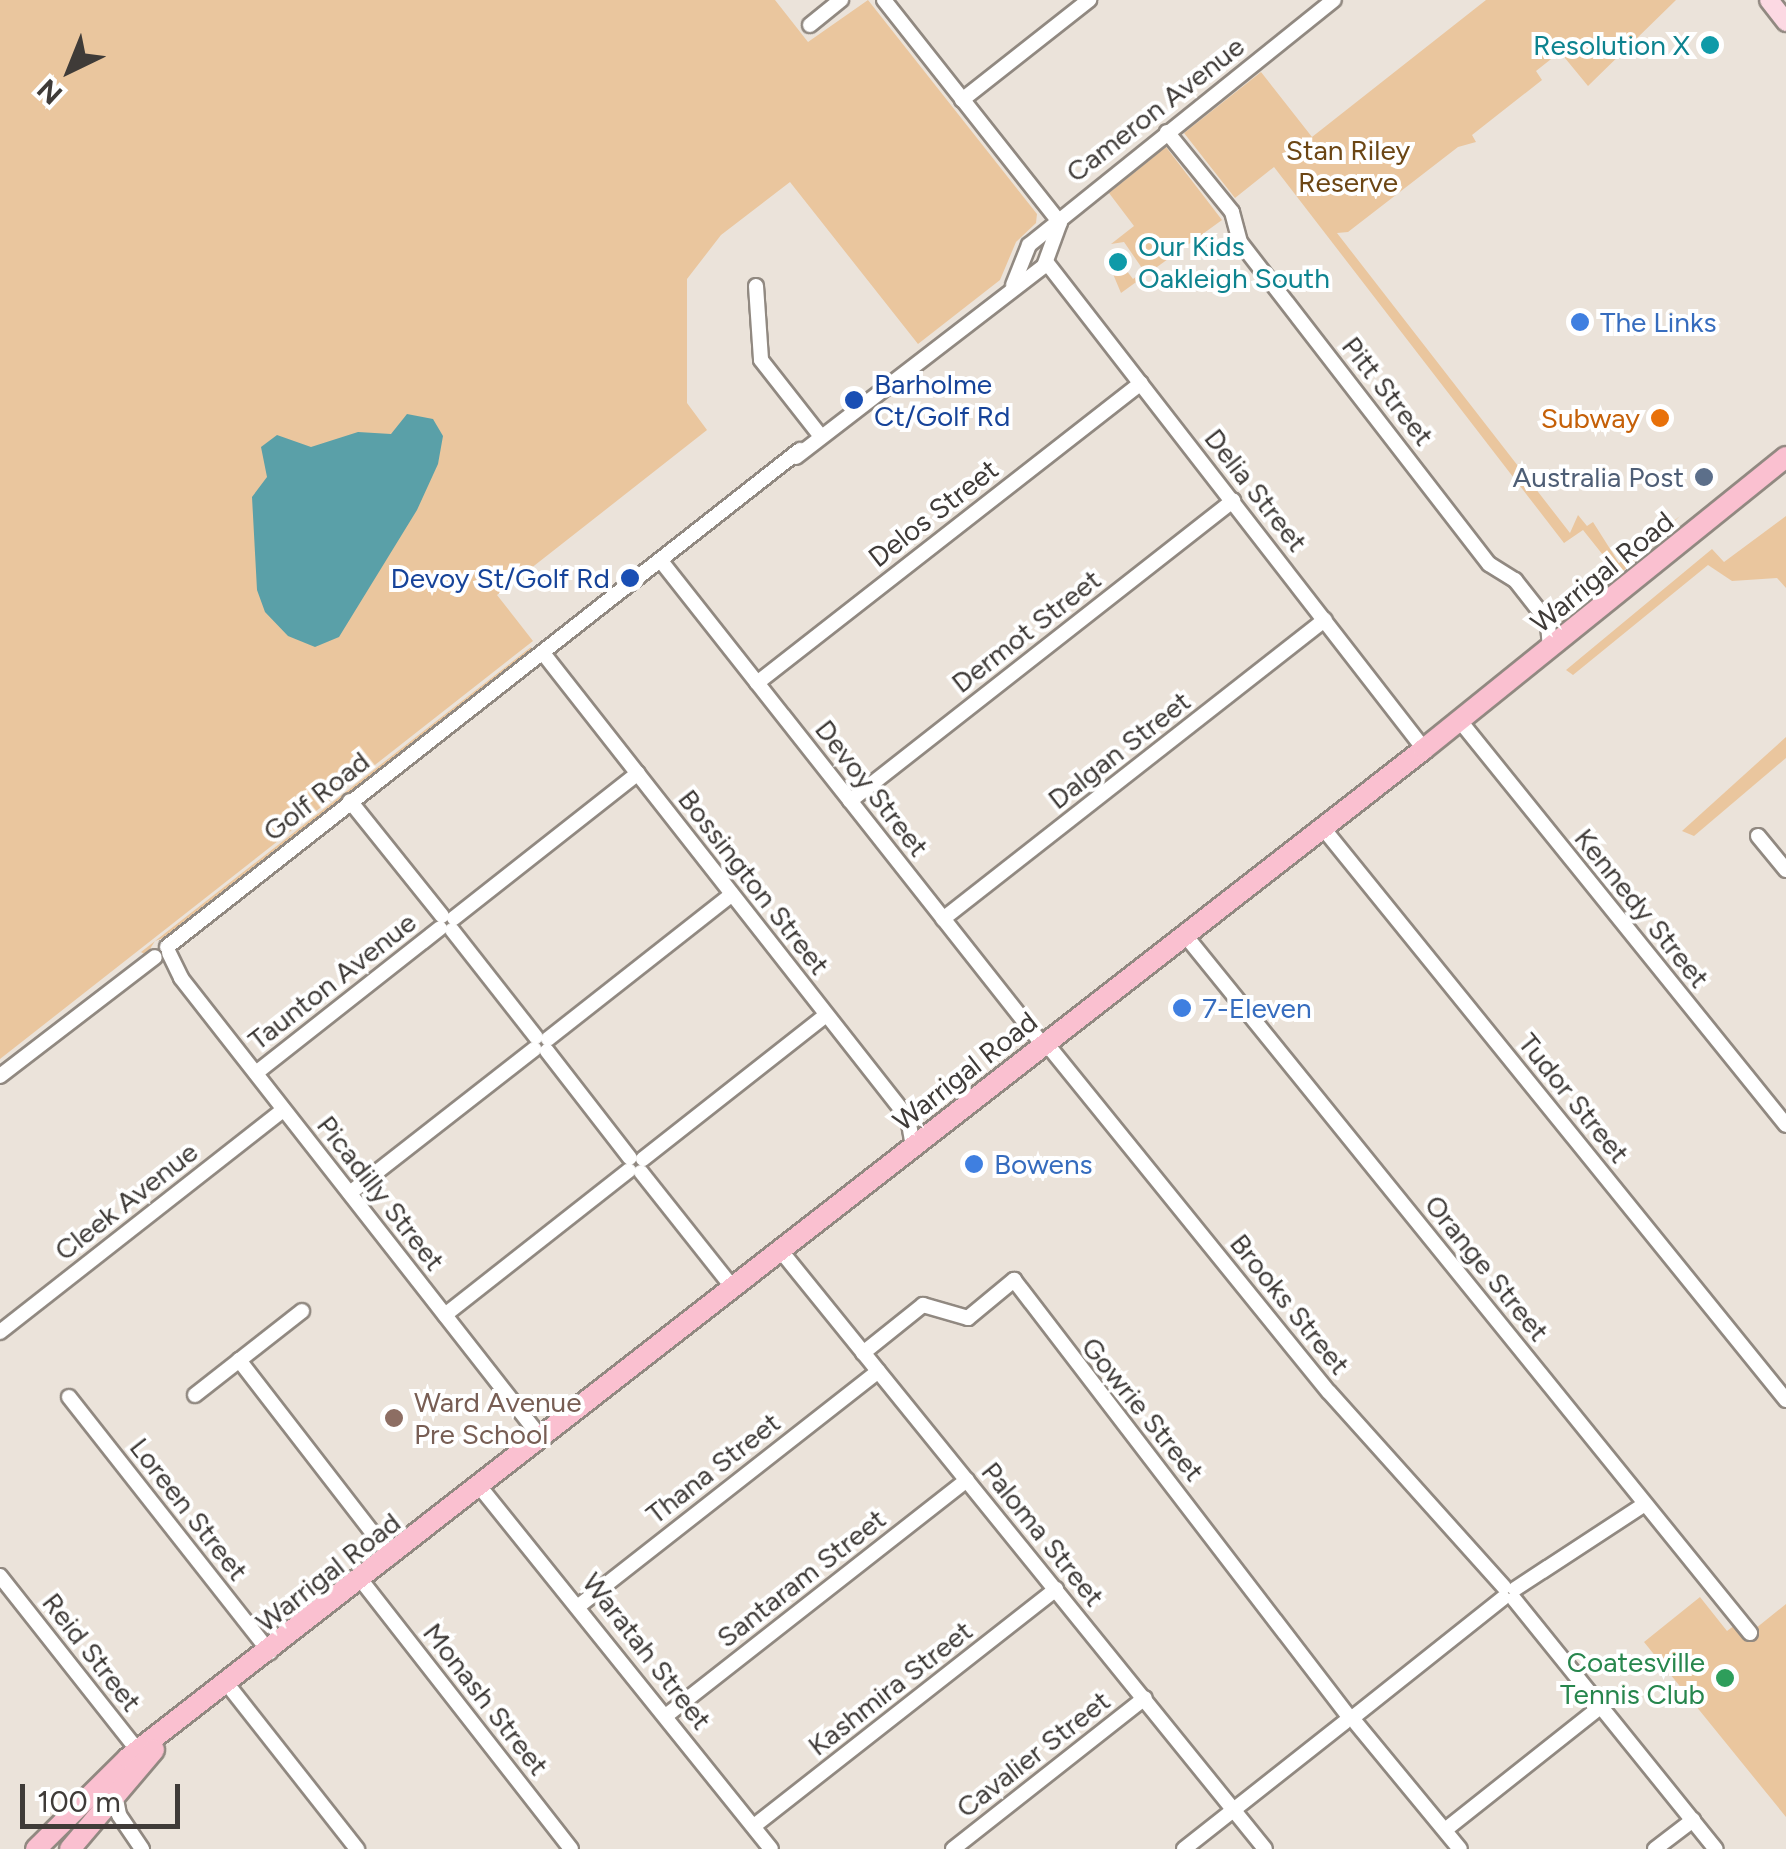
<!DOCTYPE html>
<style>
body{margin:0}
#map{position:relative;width:1786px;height:1849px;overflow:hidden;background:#ebe3da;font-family:Figtree,sans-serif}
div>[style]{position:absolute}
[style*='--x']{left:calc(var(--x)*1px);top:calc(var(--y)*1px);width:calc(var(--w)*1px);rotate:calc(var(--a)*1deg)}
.green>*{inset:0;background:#eac69e}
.water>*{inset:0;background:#5aa0a8}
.roads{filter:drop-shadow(2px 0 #918981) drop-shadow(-2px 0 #918981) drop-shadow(0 2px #918981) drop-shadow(0 -2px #918981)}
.minor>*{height:14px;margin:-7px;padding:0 7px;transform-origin:7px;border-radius:7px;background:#fff}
.major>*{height:18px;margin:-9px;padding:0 9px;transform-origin:9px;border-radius:9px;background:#fcd9e3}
.highway>*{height:20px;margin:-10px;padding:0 10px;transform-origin:10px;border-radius:10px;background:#fac0d0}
.dots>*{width:28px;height:28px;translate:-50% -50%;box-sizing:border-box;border:5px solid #fff;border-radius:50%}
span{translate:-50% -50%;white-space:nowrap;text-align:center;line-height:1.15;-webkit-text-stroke:8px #fff;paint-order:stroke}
.culture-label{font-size:28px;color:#0d838f}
.right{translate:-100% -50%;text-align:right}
.left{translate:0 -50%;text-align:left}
.street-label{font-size:28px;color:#3f3b38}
.park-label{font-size:28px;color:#6c4614}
.shop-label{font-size:28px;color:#366cbe}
.transit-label{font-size:28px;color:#164399}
.food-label{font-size:28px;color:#c56008}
.service-label{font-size:28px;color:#4e5e75}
.education-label{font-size:28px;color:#785e54}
.leisure-label{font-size:28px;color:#27864d}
.north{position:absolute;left:20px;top:20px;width:100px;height:100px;-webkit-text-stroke:8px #fff;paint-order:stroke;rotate:223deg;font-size:28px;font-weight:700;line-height:40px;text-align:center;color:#3f3b38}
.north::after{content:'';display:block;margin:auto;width:35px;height:45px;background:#3f3b38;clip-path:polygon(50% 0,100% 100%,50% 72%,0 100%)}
.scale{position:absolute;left:20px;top:1784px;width:160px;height:45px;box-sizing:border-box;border:5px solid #3f3b38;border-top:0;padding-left:12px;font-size:30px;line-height:35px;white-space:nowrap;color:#3f3b38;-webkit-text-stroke:8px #fff;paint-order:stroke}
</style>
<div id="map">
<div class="green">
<div style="clip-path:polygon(0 0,775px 0,808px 42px,868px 0,1037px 214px,1036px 223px,1016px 242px,1000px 280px,918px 344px,790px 182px,721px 235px,687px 279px,687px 403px,707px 430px,497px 595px,533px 641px,0 1059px)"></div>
<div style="clip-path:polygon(1486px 0,1676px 0,1588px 86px,1560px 52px,1536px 71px,1542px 80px,1472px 135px,1476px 142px,1458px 147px,1348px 232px,1337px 233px,1570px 533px,1578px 515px,1587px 526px,1593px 522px,1619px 563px,1680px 516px,1619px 575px,1583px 530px,1564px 543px,1274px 167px,1235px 198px,1184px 133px,1261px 72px,1312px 137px)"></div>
<div style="clip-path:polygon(1166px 147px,1222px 220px,1121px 293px,1113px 274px,1123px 266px,1133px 279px,1144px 271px,1124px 242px,1111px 244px,1134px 226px,1109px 193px)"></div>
<div style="clip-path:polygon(1786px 516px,1786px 588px,1777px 578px,1732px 581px,1708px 565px,1573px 675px,1566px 670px,1712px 549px,1724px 562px)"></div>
<div style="clip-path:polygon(531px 647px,533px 653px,174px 934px,155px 941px,146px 955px,141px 952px)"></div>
<div style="clip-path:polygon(1786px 737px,1786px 758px,1694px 836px,1682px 831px)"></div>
<div style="clip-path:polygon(1700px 1597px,1727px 1631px,1735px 1625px,1745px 1637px,1786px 1604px,1786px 1817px,1644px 1642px)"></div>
</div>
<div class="water">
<div style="clip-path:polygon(407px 414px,433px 419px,443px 436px,438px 464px,417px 510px,339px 637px,315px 647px,288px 636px,265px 612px,257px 590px,252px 497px,267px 477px,261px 447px,277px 435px,311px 447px,358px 432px,391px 434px)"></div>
</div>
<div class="roads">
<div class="minor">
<div style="--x:884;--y:0;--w:284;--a:51.7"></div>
<div style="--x:810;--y:25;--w:40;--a:-39"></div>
<div style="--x:962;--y:100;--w:162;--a:-38.2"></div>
<div style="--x:1167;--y:132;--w:103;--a:50.9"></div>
<div style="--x:1232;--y:212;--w:31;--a:75"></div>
<div style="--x:1240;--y:242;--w:407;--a:52.3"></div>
<div style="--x:1489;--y:564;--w:31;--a:32"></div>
<div style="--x:1515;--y:580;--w:53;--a:51.8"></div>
<div style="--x:1548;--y:622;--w:27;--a:86"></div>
<div style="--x:1047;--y:263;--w:615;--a:52.2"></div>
<div style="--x:1013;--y:285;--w:43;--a:-68.2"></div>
<div style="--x:1029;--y:245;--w:391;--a:-38.8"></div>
<div style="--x:756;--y:286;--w:74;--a:86.1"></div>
<div style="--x:761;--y:360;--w:94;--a:51.9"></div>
<div style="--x:796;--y:457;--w:313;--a:-37.6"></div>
<div style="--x:1044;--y:266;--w:44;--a:-69.9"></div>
<div style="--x:661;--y:561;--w:617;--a:51.72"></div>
<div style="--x:543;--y:653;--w:591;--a:51.87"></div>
<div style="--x:908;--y:1118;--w:29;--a:80"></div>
<div style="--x:757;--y:683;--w:487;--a:-38"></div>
<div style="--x:1460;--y:721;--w:519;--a:51.1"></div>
<div style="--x:350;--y:801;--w:147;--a:51.3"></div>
<div style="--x:850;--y:801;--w:487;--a:-38.1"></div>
<div style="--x:1323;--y:828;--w:736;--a:51.01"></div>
<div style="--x:1758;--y:836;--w:44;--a:50.5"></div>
<div style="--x:454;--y:918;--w:234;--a:-38.2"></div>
<div style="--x:943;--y:919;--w:485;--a:-38.1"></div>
<div style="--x:452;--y:930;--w:136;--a:51.9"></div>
<div style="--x:1185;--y:935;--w:898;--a:51.01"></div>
<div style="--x:167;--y:947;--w:805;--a:-38.14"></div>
<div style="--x:169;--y:953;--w:28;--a:64"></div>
<div style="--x:181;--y:978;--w:586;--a:51.94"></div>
<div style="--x:548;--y:1039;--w:234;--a:-38.2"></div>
<div style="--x:1046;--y:1043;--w:449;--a:51"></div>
<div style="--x:1329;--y:1392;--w:262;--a:48.1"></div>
<div style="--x:547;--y:1051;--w:135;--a:52.2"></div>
<div style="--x:256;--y:1073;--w:234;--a:-38.2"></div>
<div style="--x:0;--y:1076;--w:195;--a:-37.5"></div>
<div style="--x:643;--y:1159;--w:233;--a:-38.2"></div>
<div style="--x:641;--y:1172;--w:148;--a:51.6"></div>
<div style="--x:350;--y:1193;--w:234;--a:-38"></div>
<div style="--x:781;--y:1251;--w:769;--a:51.01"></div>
<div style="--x:445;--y:1315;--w:234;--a:-38.2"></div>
<div style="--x:0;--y:1332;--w:360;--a:-38.1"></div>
<div style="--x:863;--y:1353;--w:77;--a:-38.7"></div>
<div style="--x:923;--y:1305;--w:47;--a:16.1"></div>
<div style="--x:968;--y:1318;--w:60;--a:-39.6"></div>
<div style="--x:1014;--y:1280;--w:546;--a:52.52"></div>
<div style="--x:239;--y:1360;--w:249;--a:52.3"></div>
<div style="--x:195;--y:1395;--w:136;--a:-38.1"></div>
<div style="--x:69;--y:1397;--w:325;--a:51.8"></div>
<div style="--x:480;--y:1487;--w:464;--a:51.2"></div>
<div style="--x:0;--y:1576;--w:229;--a:51.7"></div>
<div style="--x:361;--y:1580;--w:341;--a:52"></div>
<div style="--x:1515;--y:1589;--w:155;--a:-33.2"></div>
<div style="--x:1514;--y:1599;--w:321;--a:51.1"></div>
<div style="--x:580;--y:1605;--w:379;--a:-38.1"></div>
<div style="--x:228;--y:1685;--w:209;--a:51.8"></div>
<div style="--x:667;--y:1715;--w:381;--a:-38.1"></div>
<div style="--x:1356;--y:1715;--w:188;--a:-38.5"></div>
<div style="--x:1356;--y:1723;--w:163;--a:50.5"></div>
<div style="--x:115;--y:1794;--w:21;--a:79"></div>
<div style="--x:119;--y:1815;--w:41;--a:55.9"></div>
<div style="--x:754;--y:1826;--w:384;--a:-38.1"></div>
<div style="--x:1445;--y:1830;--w:198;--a:-38.4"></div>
<div style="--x:953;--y:1849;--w:244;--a:-38.2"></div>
<div style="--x:1184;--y:1849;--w:205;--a:-38.3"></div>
<div style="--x:1655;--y:1849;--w:48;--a:-37.3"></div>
</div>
<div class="major">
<div style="--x:1769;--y:0;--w:28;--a:52"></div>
</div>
<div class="highway">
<div style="--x:36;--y:1849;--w:129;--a:-44.7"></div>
<div style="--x:128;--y:1758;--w:1642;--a:-37.9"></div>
<div style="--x:1424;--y:749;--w:465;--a:-38.9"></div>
<div style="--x:70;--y:1849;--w:130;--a:-49.7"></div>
</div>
</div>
<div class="dots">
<div style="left:1710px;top:45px;background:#0f9aa8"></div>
<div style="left:1118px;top:262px;background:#0f9aa8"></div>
<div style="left:1580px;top:322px;background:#3f7fe0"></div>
<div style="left:854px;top:400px;background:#1a4fb4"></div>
<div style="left:1660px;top:418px;background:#e8710a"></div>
<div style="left:1704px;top:477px;background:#5c6f8a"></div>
<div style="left:630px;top:578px;background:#1a4fb4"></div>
<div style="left:1182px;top:1008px;background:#3f7fe0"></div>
<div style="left:974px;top:1164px;background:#3f7fe0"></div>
<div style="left:394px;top:1418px;background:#8d6e63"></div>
<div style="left:1725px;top:1678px;background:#2e9e5b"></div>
</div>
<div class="culture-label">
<span class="right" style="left:1690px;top:45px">Resolution X</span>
<span class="left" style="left:1138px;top:262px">Our Kids<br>Oakleigh South</span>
</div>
<div class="street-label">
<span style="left:1155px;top:109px;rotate:-38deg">Cameron Avenue</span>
<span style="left:1388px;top:391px;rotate:52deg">Pitt Street</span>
<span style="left:1256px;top:490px;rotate:52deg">Delia Street</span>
<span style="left:933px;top:513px;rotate:-38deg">Delos Street</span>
<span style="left:1602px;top:572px;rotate:-39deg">Warrigal Road</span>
<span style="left:1026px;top:631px;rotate:-38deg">Dermot Street</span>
<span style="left:1119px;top:750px;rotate:-38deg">Dalgan Street</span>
<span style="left:872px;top:788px;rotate:52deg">Devoy Street</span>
<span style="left:316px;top:796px;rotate:-38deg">Golf Road</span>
<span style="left:754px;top:882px;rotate:52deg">Bossington Street</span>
<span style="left:1642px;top:908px;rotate:51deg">Kennedy Street</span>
<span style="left:332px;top:981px;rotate:-38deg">Taunton Avenue</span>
<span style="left:965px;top:1071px;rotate:-38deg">Warrigal Road</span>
<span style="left:1574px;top:1098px;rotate:51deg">Tudor Street</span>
<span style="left:381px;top:1193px;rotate:52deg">Picadilly Street</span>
<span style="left:126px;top:1201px;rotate:-38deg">Cleek Avenue</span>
<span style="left:1487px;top:1268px;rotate:51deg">Orange Street</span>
<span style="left:1290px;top:1304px;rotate:51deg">Brooks Street</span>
<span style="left:1143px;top:1409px;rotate:51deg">Gowrie Street</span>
<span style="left:713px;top:1468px;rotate:-38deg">Thana Street</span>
<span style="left:189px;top:1509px;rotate:52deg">Loreen Street</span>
<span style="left:1043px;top:1534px;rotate:51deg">Paloma Street</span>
<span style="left:328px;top:1572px;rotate:-38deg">Warrigal Road</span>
<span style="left:801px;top:1578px;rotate:-38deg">Santaram Street</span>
<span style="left:647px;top:1651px;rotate:52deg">Waratah Street</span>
<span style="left:92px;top:1652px;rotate:52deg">Reid Street</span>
<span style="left:890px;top:1688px;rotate:-38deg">Kashmira Street</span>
<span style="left:486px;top:1699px;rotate:52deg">Monash Street</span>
<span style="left:1033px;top:1754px;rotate:-38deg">Cavalier Street</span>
</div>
<div class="park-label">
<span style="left:1348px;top:166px">Stan Riley<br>Reserve</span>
</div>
<div class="shop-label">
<span class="left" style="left:1600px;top:322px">The Links</span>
<span class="left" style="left:1202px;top:1008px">7-Eleven</span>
<span class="left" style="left:994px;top:1164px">Bowens</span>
</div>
<div class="transit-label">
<span class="left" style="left:874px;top:400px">Barholme<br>Ct/Golf Rd</span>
<span class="right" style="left:610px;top:578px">Devoy St/Golf Rd</span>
</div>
<div class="food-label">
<span class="right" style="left:1640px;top:418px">Subway</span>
</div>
<div class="service-label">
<span class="right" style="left:1684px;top:477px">Australia Post</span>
</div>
<div class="education-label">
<span class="left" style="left:414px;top:1418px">Ward Avenue<br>Pre School</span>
</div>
<div class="leisure-label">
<span class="right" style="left:1705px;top:1678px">Coatesville<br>Tennis Club</span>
</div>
<div class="north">N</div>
<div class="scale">100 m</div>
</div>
